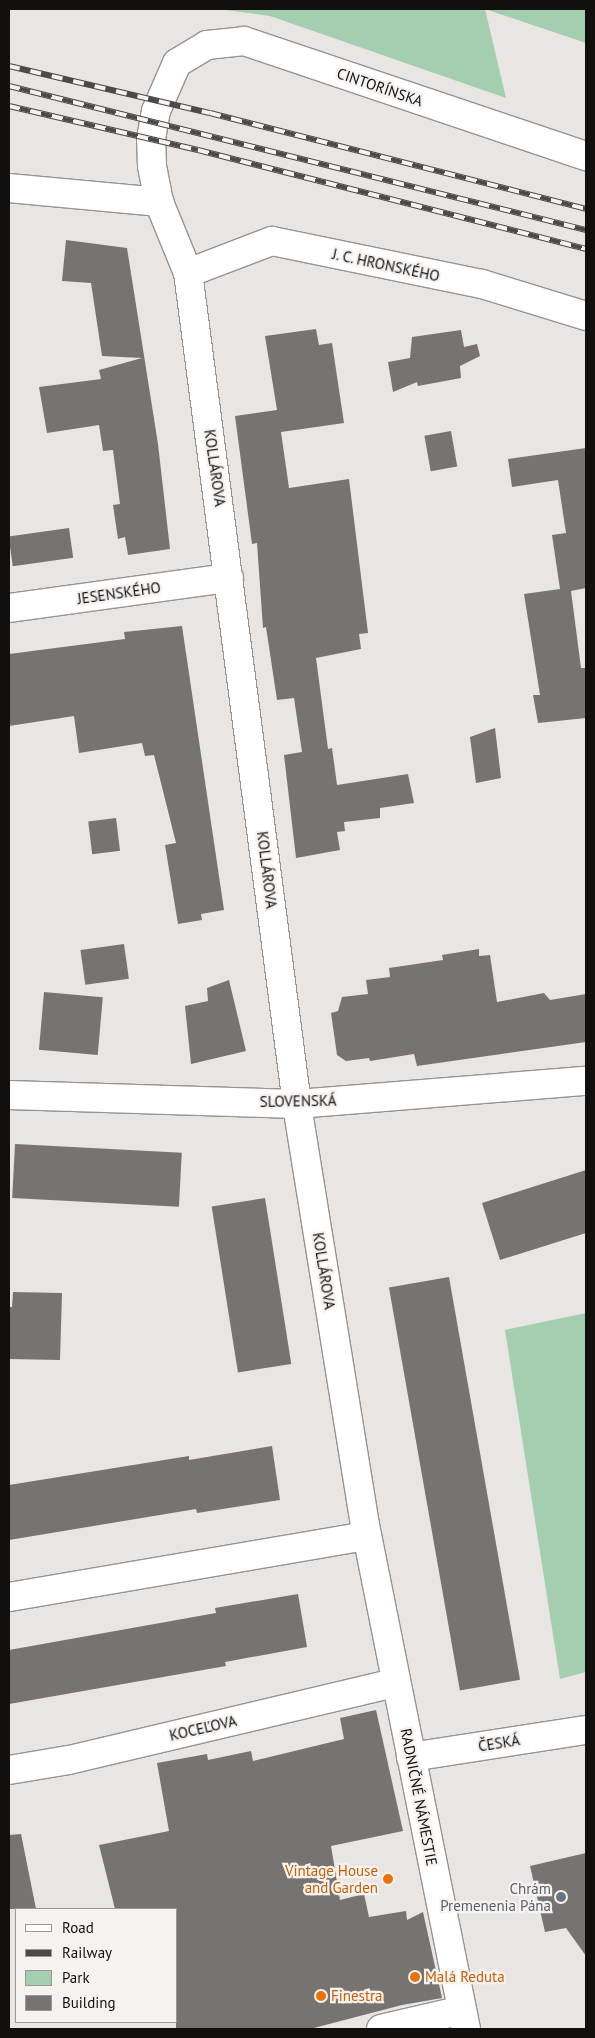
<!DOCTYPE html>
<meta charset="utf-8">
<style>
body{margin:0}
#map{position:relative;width:595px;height:2038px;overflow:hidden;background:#e9e5e3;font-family:"PT Sans",sans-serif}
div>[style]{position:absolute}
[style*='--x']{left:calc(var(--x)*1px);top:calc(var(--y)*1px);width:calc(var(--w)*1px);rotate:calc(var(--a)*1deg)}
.green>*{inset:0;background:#a5ceb1}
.building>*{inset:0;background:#777371;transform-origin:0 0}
.roads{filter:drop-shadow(1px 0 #979391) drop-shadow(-1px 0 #979391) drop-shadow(0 1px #979391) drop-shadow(0 -1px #979391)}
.minor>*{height:28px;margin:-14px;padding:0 14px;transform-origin:14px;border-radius:14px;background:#fff}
.rail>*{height:5.5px;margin-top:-2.75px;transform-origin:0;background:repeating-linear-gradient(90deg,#f6f2f0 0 11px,#4c4948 0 22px);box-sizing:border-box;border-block:1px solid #4c4948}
.dots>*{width:14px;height:14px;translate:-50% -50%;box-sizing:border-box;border:2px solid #f6f2f0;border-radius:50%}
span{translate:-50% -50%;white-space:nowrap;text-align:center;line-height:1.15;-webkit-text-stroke:4.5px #f6f2f0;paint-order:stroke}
.street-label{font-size:15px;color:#12100f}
.food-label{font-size:15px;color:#c56008}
.right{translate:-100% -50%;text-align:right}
.left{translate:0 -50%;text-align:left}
.worship-label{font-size:15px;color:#5b616d}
.frame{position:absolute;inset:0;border:10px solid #12100f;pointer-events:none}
.legend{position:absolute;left:15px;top:1908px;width:162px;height:115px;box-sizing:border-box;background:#f6f2f0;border:1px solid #9b9896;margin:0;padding:6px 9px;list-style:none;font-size:15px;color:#12100f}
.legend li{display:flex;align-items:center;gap:10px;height:25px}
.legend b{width:25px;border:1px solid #9b9896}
</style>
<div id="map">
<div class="green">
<div style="clip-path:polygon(218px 9px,586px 9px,586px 43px,485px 9px,506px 98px,270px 16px)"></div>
<div style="clip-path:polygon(586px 1313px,586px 1672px,560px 1679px,505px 1330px)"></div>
</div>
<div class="building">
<div style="clip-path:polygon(66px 240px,127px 248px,158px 444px,170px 549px,128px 555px,125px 537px,118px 539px,113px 505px,120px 504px,113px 450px,103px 451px,99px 425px,47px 433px,39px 387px,101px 379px,99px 370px,142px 358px,102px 356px,91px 283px,62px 281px)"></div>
<div style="clip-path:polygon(316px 329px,319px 345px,332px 343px,344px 423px,281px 432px,289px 488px,349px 479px,368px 633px,359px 634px,361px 649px,316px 658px,328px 749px,332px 748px,337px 785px,408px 774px,414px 803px,380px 808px,380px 818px,344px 822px,345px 831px,337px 832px,340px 850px,296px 858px,284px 755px,302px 752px,294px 698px,277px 700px,266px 627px,263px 628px,257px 543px,252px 544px,235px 416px,277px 410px,265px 336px)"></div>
<div style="clip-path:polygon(461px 330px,464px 347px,477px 344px,480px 356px,460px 366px,461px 378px,418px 386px,417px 382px,393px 392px,388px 362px,410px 358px,412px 337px)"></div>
<div style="left:451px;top:431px;width:36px;height:27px;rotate:80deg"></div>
<div style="clip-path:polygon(586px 448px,586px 588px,571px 591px,581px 668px,586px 668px,586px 718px,538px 723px,533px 695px,540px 695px,524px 594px,560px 589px,552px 535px,566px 533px,558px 480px,512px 487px,508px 459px)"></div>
<div style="left:69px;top:528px;width:30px;height:61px;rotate:82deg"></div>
<div style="clip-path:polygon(182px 626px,224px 910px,201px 914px,202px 920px,178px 924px,165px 845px,176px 843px,154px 755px,145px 756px,142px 743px,79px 753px,74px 716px,9px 726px,9px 654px,125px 639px,124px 632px)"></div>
<div style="clip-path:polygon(495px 728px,501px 778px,476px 783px,470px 737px)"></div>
<div style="left:116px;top:818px;width:33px;height:28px;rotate:83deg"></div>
<div style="left:124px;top:944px;width:35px;height:44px;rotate:82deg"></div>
<div style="clip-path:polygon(479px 949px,479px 956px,490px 955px,497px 1002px,544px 993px,550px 1000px,586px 994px,586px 1042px,417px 1066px,414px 1054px,370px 1061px,369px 1058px,346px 1061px,337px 1055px,331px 1013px,338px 1011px,342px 997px,368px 994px,366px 980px,390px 977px,389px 968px,443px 960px,442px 955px)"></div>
<div style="clip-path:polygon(229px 980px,246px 1051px,191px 1064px,185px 1006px,208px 1001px,207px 988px)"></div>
<div style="left:44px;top:992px;width:59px;height:58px;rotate:5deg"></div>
<div style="left:15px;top:1144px;width:167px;height:54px;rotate:3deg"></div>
<div style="clip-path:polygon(586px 1170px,586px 1233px,500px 1260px,482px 1203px)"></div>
<div style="left:265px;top:1198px;width:168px;height:54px;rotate:81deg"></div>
<div style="left:449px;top:1277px;width:409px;height:61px;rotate:80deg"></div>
<div style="clip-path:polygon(13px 1292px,62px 1293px,60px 1360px,9px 1359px,9px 1307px,12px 1307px)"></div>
<div style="clip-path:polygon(272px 1446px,280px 1500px,197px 1513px,196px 1509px,9px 1540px,9px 1485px,189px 1456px,189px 1460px)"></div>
<div style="clip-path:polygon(298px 1594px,307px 1647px,225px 1662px,226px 1666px,9px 1704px,9px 1650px,216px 1613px,215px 1608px)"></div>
<div style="clip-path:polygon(376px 1710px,403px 1831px,331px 1846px,340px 1900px,364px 1894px,369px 1917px,406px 1911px,407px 1920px,423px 1912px,442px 1998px,402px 2005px,310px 2029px,176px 2029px,176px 1909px,115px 1909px,99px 1845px,169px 1831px,157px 1763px,207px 1754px,208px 1760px,251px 1751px,253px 1761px,344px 1739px,340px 1718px)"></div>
<div style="clip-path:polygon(21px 1834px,36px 1909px,9px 1909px,9px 1835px)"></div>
<div style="clip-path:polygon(586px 1853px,586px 1956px,566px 1928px,545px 1932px,530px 1866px)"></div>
</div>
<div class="roads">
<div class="minor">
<div style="--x:9;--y:188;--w:151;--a:5.3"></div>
<div style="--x:188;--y:273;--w:90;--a:-20.9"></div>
<div style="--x:272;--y:241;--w:214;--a:11.6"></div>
<div style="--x:482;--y:284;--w:109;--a:17.1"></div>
<div style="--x:9;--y:608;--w:222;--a:-7.8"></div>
<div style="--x:9;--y:1095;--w:288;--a:1.8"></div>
<div style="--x:297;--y:1104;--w:290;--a:-4.6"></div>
<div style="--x:9;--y:1597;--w:363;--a:-9.7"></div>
<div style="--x:411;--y:1757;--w:177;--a:-8.8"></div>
<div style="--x:9;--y:1770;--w:61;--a:-9.5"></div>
<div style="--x:69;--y:1760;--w:336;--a:-13.3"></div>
<div style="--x:381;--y:2029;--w:83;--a:-13.2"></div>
<div style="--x:466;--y:2029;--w:514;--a:-101.33"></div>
<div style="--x:365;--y:1525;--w:426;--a:-99.2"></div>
<div style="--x:297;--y:1104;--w:838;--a:-97.47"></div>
<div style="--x:188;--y:273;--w:77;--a:-112.2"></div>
<div style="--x:159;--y:202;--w:37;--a:-101"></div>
<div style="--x:152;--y:166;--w:27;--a:-92"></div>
<div style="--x:151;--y:139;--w:28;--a:-80"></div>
<div style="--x:156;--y:111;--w:52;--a:-66.4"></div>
<div style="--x:177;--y:63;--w:35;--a:-31"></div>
<div style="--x:207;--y:45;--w:37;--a:-6"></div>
<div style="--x:244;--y:41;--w:361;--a:18.6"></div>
</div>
</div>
<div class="rail">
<div style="--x:9;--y:66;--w:206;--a:13.2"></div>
<div style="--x:210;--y:113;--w:388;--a:14.3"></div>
<div style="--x:9;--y:86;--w:595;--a:14.01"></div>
<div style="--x:9;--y:106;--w:194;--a:13.1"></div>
<div style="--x:198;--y:150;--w:400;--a:14.3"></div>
</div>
<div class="dots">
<div style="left:388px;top:1879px;background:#e8710a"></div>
<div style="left:561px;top:1897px;background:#6b7280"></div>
<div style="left:415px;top:1977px;background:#e8710a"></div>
<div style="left:321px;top:1996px;background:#e8710a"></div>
</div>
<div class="street-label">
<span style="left:380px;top:87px;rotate:19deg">CINTORÍNSKA</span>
<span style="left:386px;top:265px;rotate:12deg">J. C. HRONSKÉHO</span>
<span style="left:215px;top:468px;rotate:82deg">KOLLÁROVA</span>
<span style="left:119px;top:593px;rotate:-8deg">JESENSKÉHO</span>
<span style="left:267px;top:870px;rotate:83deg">KOLLÁROVA</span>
<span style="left:298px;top:1101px;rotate:-1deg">SLOVENSKÁ</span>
<span style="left:324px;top:1271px;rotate:81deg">KOLLÁROVA</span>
<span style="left:203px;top:1728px;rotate:-13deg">KOCEĽOVA</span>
<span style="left:499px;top:1743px;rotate:-9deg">ČESKÁ</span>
<span style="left:419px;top:1797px;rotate:79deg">RADNIČNÉ NÁMESTIE</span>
</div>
<div class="food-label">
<span class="right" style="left:378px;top:1879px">Vintage House<br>and Garden</span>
<span class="left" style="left:425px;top:1977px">Malá Reduta</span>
<span class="left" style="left:331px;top:1996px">Finestra</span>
</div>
<div class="worship-label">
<span class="right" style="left:551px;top:1897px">Chrám<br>Premenenia Pána</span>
</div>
<div class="frame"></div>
<ul class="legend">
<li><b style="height:6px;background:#fff"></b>Road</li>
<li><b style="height:6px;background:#4c4948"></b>Railway</li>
<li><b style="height:14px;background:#a5ceb1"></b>Park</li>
<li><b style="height:14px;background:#777371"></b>Building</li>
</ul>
</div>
